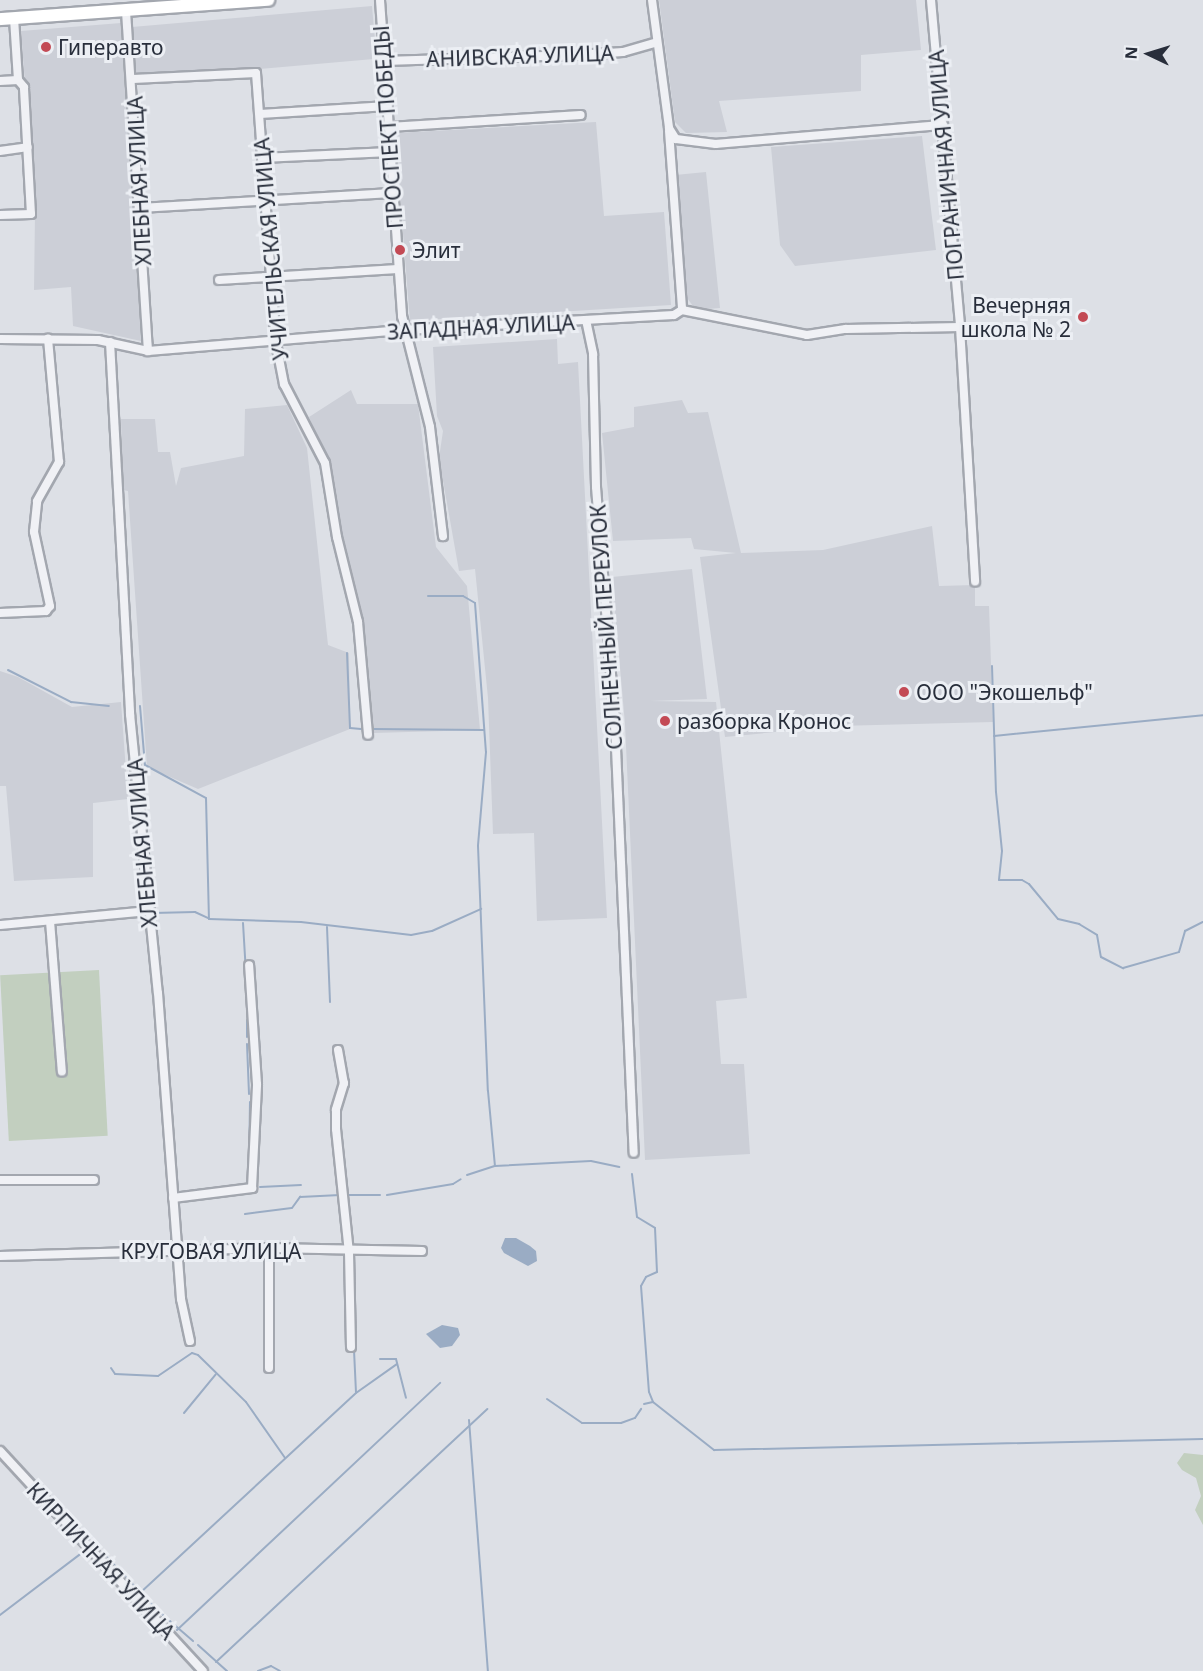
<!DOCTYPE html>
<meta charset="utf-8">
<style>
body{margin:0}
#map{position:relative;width:1203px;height:1671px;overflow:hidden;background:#dde0e6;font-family:"Noto Sans",sans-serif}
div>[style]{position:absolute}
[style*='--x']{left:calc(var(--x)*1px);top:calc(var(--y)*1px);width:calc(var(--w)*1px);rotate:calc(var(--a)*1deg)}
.built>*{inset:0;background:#cccfd7;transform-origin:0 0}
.green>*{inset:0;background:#c2cfbf;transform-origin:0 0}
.water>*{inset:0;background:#9aacc4}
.stream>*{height:2px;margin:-1px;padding:0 1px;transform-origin:1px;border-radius:1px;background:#9aacc4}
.roads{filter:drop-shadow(2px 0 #a3a7af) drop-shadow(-2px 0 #a3a7af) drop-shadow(0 2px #a3a7af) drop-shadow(0 -2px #a3a7af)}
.minor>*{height:8px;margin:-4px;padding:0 4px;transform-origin:4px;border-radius:4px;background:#f0f1f5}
.secondary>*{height:12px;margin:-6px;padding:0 6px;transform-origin:6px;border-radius:6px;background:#fff}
.dots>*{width:16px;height:16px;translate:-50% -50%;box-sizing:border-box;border:3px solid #eceff4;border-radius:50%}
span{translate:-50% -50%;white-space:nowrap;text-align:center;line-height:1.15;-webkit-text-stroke:6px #eceff4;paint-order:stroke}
.poi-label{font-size:21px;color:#282e3b}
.left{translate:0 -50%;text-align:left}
.right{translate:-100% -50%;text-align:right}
.street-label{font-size:21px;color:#282e3b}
.north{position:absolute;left:1119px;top:24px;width:60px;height:60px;-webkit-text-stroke:4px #eceff4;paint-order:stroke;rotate:274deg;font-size:16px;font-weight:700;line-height:24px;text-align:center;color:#282e3b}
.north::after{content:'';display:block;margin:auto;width:21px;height:27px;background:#282e3b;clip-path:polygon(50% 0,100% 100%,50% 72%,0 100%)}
</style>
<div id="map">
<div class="built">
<div style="clip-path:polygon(659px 0,916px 0,921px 50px,861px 55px,861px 91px,719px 101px,727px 132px,686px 133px,675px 122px)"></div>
<div style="left:372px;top:6px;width:53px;height:241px;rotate:85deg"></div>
<div style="clip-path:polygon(121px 23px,127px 73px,141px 341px,73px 326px,71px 287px,34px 290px,35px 214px,21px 31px)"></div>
<div style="clip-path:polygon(596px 122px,604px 216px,664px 212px,671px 305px,410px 321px,395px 133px)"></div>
<div style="clip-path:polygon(922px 136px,936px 250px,795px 266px,780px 245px,771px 147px)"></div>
<div style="clip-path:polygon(706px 172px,720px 308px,696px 310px,687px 298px,675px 175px)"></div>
<div style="clip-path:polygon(557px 339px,558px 364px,578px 362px,607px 918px,537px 921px,534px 833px,493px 834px,488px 698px,475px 569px,459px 571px,439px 458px,443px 431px,437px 416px,433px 347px)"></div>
<div style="clip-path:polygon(351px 390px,357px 404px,418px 404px,436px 547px,467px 586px,480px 730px,373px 733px,330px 467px,309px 417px)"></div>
<div style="clip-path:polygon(682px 400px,688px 413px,708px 412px,741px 553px,823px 550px,932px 526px,939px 586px,975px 585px,975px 606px,989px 606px,993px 722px,837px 726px,725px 737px,700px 557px,736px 553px,694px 549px,691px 538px,613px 541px,602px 433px,634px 427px,634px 407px)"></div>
<div style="clip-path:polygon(287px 405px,307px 448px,328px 645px,349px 653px,350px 729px,198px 789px,147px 767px,128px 491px,123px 490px,121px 419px,155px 419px,158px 452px,170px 452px,176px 486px,181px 468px,244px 456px,245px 409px)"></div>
<div style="clip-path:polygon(692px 569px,707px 699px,650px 701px,716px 702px,747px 998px,716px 1001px,721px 1064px,744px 1064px,750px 1154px,645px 1160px,625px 724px,612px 577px)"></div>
<div style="clip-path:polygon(0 671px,18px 677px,72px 707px,121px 702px,128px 799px,93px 803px,93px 877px,14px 881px,6px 786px,0 786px)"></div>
</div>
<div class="green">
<div style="left:99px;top:970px;width:166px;height:99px;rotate:87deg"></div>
<div style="clip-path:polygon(1184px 1453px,1203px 1455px,1203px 1525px,1195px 1510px,1201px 1496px,1196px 1478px,1182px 1470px,1177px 1463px)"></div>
</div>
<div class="water">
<div style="clip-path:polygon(505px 1238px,516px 1238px,530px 1246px,536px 1251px,537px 1261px,528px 1266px,504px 1253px,501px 1248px)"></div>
<div style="clip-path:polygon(442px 1325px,458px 1328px,460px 1335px,452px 1346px,440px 1348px,426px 1334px)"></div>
</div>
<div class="stream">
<div style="--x:428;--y:596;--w:35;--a:0"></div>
<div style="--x:463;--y:596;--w:14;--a:30"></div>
<div style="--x:475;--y:603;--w:149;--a:85.8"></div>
<div style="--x:486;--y:752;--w:94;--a:94.9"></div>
<div style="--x:478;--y:846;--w:245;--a:87.7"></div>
<div style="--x:488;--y:1091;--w:75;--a:84.7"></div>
<div style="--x:495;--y:1166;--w:96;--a:-3"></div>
<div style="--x:591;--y:1161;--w:29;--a:12"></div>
<div style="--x:347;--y:653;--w:75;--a:87.7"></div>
<div style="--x:350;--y:728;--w:11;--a:5"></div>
<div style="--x:992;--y:666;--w:126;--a:88.2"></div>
<div style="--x:996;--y:792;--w:59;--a:84.2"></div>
<div style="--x:1002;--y:851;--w:29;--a:96"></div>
<div style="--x:999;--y:880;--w:23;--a:0"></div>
<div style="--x:1022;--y:880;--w:8;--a:30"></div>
<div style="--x:1029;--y:884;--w:45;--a:50.4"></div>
<div style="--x:1058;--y:919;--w:22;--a:13"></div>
<div style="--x:1079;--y:924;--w:21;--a:31"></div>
<div style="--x:1097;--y:935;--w:22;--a:80"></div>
<div style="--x:1101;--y:957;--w:25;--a:27"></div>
<div style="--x:1123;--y:968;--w:58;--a:-15.9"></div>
<div style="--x:1179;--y:952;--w:22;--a:-74"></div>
<div style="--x:1185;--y:931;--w:20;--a:-27"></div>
<div style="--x:8;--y:670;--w:71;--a:26.9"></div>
<div style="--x:71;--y:702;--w:38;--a:6"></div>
<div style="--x:140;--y:706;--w:59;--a:85.2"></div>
<div style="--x:145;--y:765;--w:69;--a:28.4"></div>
<div style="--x:206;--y:798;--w:121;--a:88.6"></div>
<div style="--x:209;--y:919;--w:92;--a:1.9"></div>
<div style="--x:301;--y:922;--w:111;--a:6.7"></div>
<div style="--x:411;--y:935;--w:21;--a:-11"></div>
<div style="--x:432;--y:931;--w:54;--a:-24.2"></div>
<div style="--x:373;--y:729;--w:111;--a:0.5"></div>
<div style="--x:994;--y:736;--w:210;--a:-5.7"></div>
<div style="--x:153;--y:913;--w:42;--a:-1.4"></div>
<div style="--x:195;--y:912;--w:14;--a:25"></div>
<div style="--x:243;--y:923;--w:68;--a:86.6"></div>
<div style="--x:327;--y:927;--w:75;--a:87.7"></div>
<div style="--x:247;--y:1020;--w:17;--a:90"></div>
<div style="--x:247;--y:1044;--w:50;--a:87.7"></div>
<div style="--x:249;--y:1172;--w:70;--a:-89.2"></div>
<div style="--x:632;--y:1174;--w:43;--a:83.4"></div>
<div style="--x:637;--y:1217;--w:21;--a:31"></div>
<div style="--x:655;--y:1228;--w:44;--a:87.4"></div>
<div style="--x:657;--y:1272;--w:12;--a:156"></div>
<div style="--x:646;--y:1277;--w:10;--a:119"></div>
<div style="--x:641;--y:1286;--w:106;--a:85.7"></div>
<div style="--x:649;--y:1392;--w:11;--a:68"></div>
<div style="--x:653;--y:1402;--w:78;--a:38.2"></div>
<div style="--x:714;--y:1450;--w:489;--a:-1.3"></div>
<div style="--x:467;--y:1175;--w:29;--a:-18"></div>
<div style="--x:260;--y:1187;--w:41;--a:-2.8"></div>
<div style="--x:347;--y:1195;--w:33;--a:0"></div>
<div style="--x:387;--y:1195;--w:67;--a:-9.5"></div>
<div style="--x:453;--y:1184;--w:9;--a:-32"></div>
<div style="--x:245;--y:1214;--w:47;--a:-7.3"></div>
<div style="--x:292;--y:1208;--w:14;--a:-54"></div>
<div style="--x:300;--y:1197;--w:40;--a:-2.9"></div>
<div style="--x:354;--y:1350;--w:42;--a:87.3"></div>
<div style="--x:380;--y:1359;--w:16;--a:0"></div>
<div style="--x:396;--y:1359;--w:40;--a:75.6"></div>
<div style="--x:111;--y:1368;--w:7;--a:56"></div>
<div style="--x:115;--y:1374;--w:43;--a:2.7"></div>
<div style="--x:158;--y:1376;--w:41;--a:-34.1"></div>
<div style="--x:192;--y:1353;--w:6;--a:18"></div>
<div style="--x:198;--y:1355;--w:67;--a:44.4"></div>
<div style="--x:246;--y:1402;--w:68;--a:55.1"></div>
<div style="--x:547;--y:1399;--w:42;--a:34.4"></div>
<div style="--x:582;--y:1423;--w:39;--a:0"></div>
<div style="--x:621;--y:1423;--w:15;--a:-20"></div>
<div style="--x:635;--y:1418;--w:11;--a:-56"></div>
<div style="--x:644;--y:1404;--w:9;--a:-13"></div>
<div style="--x:184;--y:1413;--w:50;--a:-50.6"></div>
<div style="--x:469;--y:1420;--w:252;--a:85.7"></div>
<div style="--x:10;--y:1456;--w:42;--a:46"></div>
<div style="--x:44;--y:1492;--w:76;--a:46.6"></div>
<div style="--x:102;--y:1552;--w:79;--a:46.5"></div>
<div style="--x:156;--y:1609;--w:49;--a:40.9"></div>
<div style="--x:140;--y:1593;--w:294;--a:-42.8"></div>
<div style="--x:356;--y:1393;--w:50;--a:-35.3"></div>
<div style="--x:0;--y:1615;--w:104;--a:-37.2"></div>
<div style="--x:177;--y:1630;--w:361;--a:-43.2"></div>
<div style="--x:198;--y:1645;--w:39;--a:42"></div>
<div style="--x:216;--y:1662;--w:371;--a:-43"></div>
<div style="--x:258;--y:1671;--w:14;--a:-21"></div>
<div style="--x:271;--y:1666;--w:10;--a:29"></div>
</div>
<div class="roads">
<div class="minor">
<div style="--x:380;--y:0;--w:317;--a:86"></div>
<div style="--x:402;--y:316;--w:114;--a:75.8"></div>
<div style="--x:430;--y:427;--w:110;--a:83.2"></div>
<div style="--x:652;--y:0;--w:129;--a:82.4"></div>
<div style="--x:669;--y:128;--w:13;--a:58"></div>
<div style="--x:676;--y:139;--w:40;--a:7.1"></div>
<div style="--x:716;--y:144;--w:228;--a:-4.8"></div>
<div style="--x:931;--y:0;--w:328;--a:84.9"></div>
<div style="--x:960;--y:327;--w:255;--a:86.6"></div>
<div style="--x:126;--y:11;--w:341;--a:86.3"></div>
<div style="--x:384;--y:61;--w:193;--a:-1.8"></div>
<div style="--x:577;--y:55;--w:46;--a:-3.7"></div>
<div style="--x:623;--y:52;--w:33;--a:-16"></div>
<div style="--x:133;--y:79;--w:123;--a:-2.8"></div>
<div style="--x:256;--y:73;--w:271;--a:85.8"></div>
<div style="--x:276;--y:343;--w:42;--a:79"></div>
<div style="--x:284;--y:384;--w:89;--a:62.6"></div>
<div style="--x:325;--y:463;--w:75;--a:80.8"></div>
<div style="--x:337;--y:537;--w:88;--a:76.1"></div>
<div style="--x:358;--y:622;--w:113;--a:84.9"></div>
<div style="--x:0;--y:81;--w:18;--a:-3"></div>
<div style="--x:260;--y:114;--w:128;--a:-3.6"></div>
<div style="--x:389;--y:127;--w:192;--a:-3.6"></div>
<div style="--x:669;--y:131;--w:179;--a:85.8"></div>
<div style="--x:0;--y:151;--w:28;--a:-8"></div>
<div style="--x:262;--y:158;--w:128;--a:-2.7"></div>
<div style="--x:140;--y:208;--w:252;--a:-3.4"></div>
<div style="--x:0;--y:215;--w:31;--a:-2"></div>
<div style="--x:31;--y:214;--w:127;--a:-93.2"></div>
<div style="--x:24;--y:87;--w:9;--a:-131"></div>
<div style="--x:18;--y:80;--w:62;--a:-93.7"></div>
<div style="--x:219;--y:280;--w:179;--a:-3.5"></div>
<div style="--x:586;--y:320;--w:35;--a:78"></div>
<div style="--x:593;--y:354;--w:133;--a:88.7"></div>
<div style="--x:596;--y:487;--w:239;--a:85.4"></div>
<div style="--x:615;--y:725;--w:428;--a:87.5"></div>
<div style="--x:0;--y:339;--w:98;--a:0.6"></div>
<div style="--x:98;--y:340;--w:51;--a:12.4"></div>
<div style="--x:148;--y:351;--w:258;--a:-4.7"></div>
<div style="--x:405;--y:330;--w:269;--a:-3.2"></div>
<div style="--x:674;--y:315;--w:9;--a:-32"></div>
<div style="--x:682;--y:310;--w:127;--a:11.3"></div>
<div style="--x:807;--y:335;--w:39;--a:-9"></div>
<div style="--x:846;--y:329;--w:114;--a:-1"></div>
<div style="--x:110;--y:342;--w:373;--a:86.9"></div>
<div style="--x:130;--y:714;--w:280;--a:84.3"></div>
<div style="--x:158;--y:993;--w:307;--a:85.7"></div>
<div style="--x:181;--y:1299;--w:43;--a:77.9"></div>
<div style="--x:0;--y:613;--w:46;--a:-2.5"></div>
<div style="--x:46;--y:611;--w:6;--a:-51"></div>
<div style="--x:50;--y:606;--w:76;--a:-102.2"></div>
<div style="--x:34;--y:532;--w:31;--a:-84"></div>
<div style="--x:37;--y:501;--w:45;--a:-60.6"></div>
<div style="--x:59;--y:462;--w:124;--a:-95.1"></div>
<div style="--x:50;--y:921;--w:151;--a:85.5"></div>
<div style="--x:0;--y:925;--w:148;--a:-5.4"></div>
<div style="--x:338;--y:1050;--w:34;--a:80"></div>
<div style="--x:344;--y:1083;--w:28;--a:107"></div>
<div style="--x:336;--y:1110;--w:19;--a:90"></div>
<div style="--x:336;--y:1129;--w:124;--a:84"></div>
<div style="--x:349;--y:1252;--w:95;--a:88.8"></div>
<div style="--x:0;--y:1180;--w:94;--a:0"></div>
<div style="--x:173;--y:1198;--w:80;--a:-7.2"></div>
<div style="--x:252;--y:1188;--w:104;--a:-87.2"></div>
<div style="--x:257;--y:1084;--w:119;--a:-93.8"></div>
<div style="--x:269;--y:1248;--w:120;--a:90"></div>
<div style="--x:0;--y:1256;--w:269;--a:-1.7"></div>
<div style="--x:269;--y:1248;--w:153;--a:1.1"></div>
<div style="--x:0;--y:1451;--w:299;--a:47.3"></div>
</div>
<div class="secondary">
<div style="--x:0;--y:19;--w:269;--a:-4.1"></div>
</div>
</div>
<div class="dots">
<div style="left:46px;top:47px;background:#c34a55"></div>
<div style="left:400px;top:250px;background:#c34a55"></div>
<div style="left:1083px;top:317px;background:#c34a55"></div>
<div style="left:904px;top:692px;background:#c34a55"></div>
<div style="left:665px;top:721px;background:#c34a55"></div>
</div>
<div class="poi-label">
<span class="left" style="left:58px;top:47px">Гиперавто</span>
<span class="left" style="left:412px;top:250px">Элит</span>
<span class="right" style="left:1071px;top:317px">Вечерняя<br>школа № 2</span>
<span class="left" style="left:916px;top:692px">ООО "Экошельф"</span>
<span class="left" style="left:677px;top:721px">разборка Кронос</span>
</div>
<div class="street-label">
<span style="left:520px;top:56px;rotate:-2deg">АНИВСКАЯ УЛИЦА</span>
<span style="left:388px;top:127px;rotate:-94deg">ПРОСПЕКТ ПОБЕДЫ</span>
<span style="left:946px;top:165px;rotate:-95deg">ПОГРАНИЧНАЯ УЛИЦА</span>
<span style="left:139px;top:181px;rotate:-93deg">ХЛЕБНАЯ УЛИЦА</span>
<span style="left:271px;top:249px;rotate:-95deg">УЧИТЕЛЬСКАЯ УЛИЦА</span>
<span style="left:481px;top:327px;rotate:-3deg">ЗАПАДНАЯ УЛИЦА</span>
<span style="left:606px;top:627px;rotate:-94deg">СОЛНЕЧНЫЙ ПЕРЕУЛОК</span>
<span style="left:142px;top:843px;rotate:-95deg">ХЛЕБНАЯ УЛИЦА</span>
<span style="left:211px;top:1251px">КРУГОВАЯ УЛИЦА</span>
<span style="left:101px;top:1561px;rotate:47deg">КИРПИЧНАЯ УЛИЦА</span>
</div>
<div class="north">N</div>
</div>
